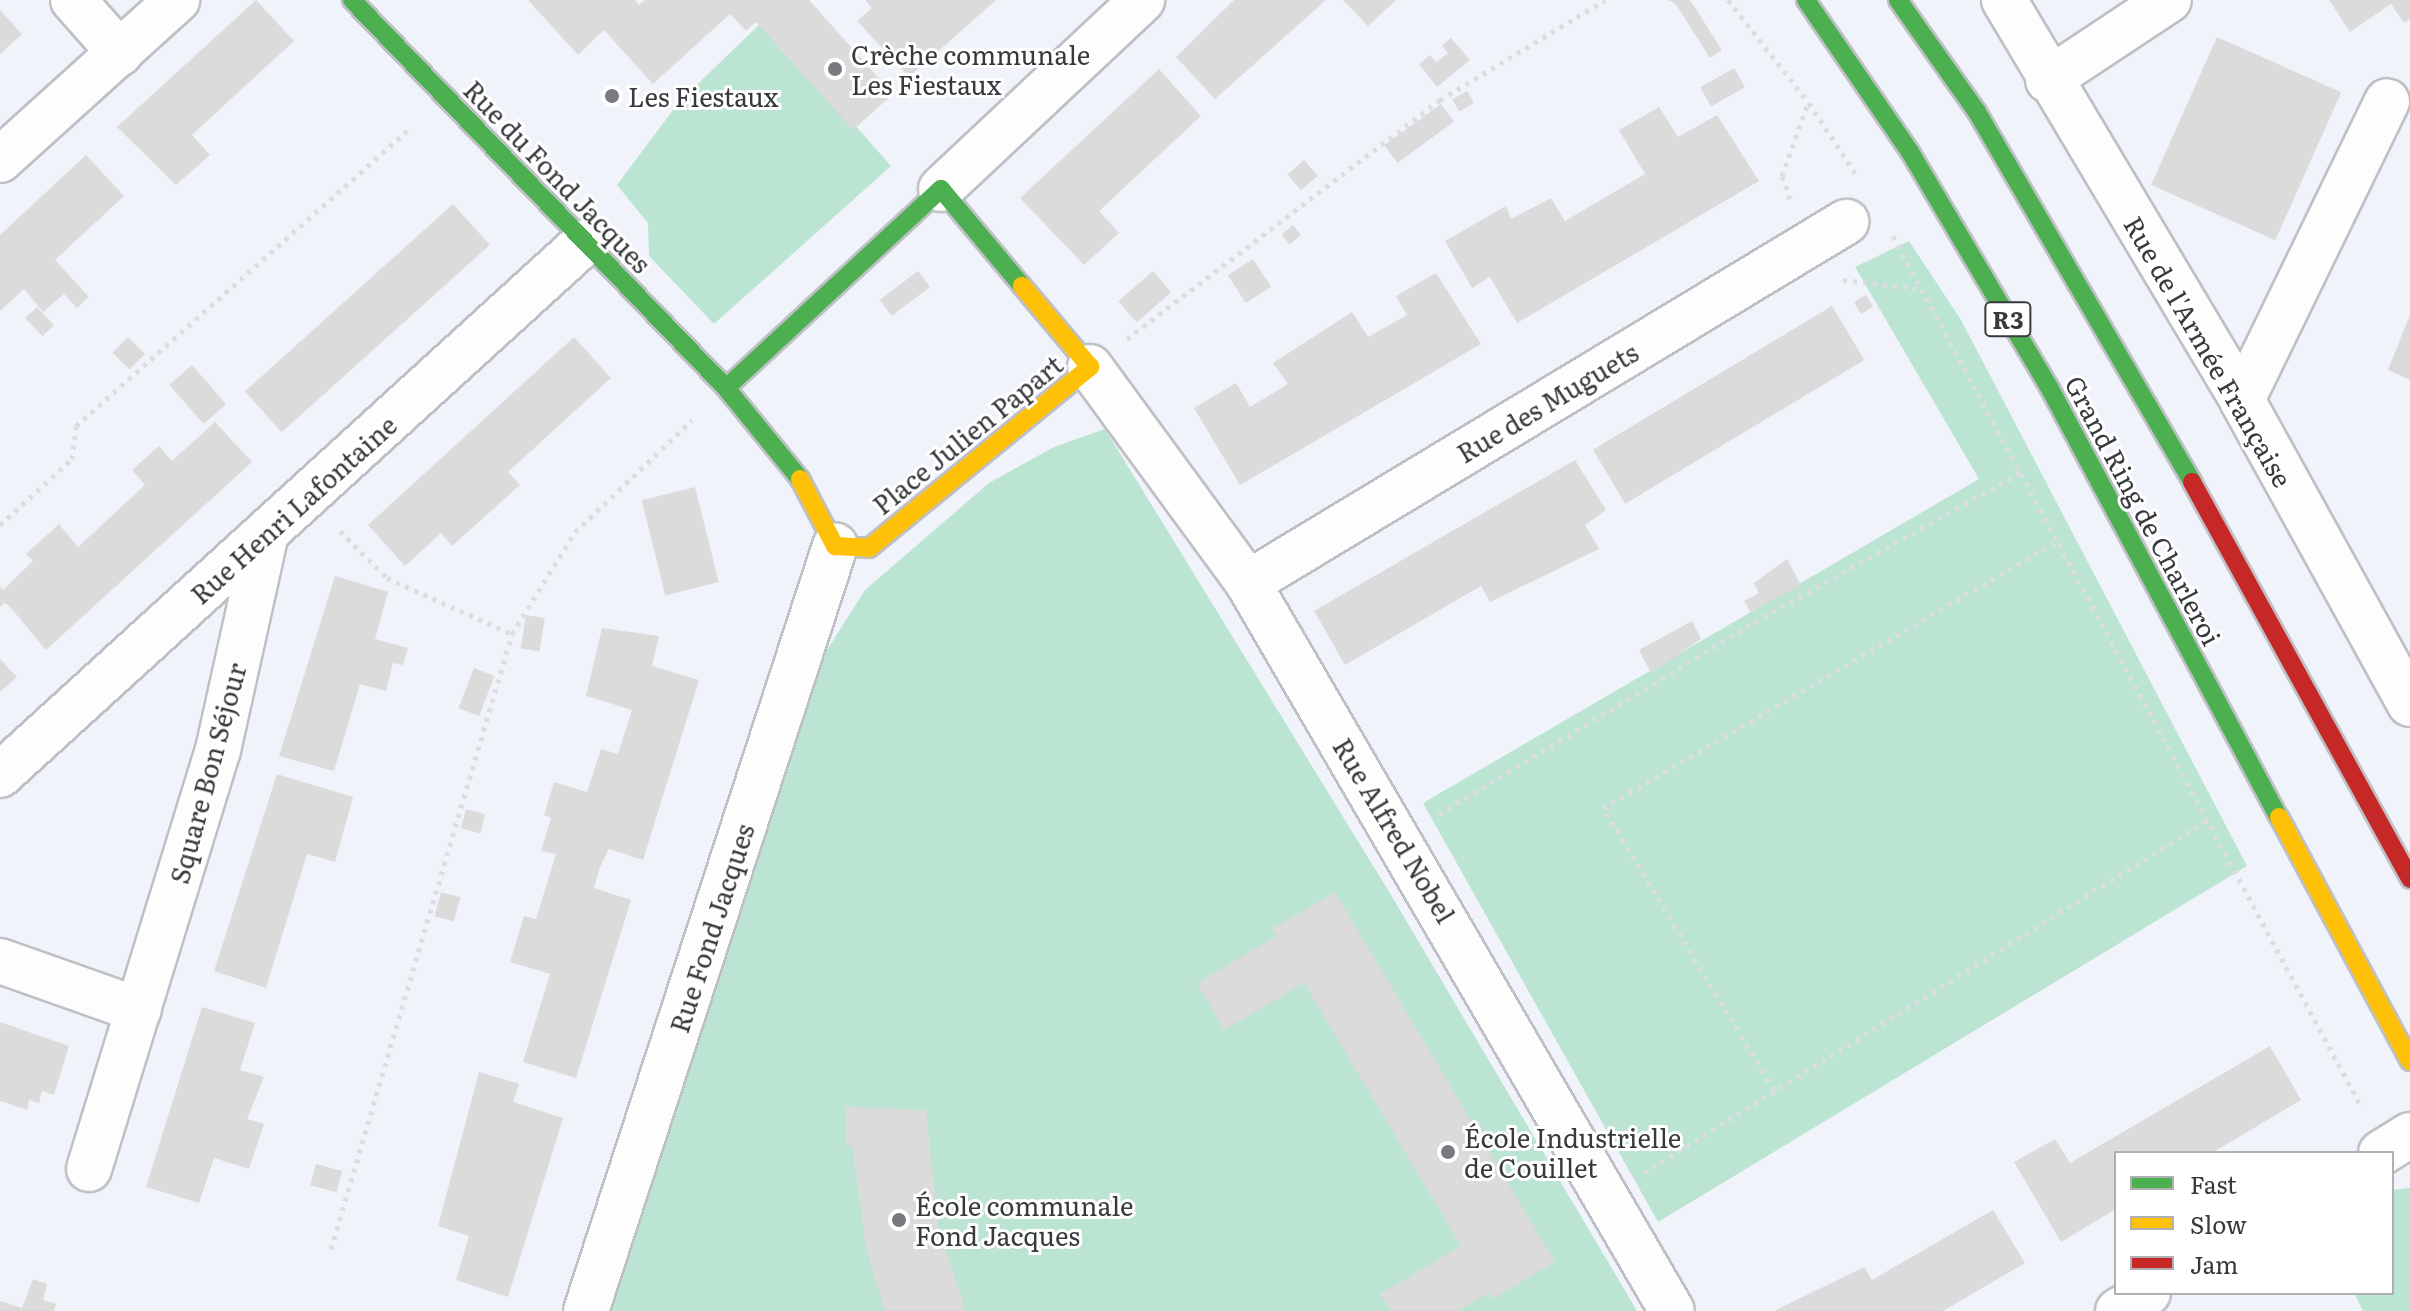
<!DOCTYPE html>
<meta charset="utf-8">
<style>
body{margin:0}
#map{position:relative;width:2410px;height:1311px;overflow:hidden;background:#f0f3fa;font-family:Literata,serif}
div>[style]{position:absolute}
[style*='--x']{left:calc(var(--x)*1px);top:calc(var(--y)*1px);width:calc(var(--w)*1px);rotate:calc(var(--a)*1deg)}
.green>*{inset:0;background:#bce4d2}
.building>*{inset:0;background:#dbdbdc;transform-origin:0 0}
.path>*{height:5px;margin-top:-2.5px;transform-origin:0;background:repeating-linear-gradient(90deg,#dcdddf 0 4px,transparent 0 10px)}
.roads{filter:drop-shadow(2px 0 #bec0c5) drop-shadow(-2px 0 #bec0c5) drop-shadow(0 2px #bec0c5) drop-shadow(0 -2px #bec0c5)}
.street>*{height:44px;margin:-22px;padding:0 22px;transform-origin:22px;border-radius:22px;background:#fdfdfe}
.fast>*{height:18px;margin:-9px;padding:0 9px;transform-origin:9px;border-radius:9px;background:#4caf50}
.slow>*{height:18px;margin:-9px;padding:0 9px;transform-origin:9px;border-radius:9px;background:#ffc107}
.jam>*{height:18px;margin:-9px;padding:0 9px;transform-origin:9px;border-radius:9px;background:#c62828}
.dots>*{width:22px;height:22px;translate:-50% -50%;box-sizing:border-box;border:4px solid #fff;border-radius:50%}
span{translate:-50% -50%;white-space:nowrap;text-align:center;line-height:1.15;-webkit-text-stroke:6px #fff;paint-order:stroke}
.shield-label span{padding:2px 6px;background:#fff;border:2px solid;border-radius:6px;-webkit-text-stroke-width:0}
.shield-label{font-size:24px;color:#37393d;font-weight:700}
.poi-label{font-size:26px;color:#37393d}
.left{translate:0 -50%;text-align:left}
.street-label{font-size:26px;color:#37393d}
.legend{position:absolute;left:2114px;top:1151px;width:280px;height:144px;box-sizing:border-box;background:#fff;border:2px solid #afb0b1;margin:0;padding:10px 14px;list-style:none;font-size:24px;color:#37393d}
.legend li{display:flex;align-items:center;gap:16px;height:40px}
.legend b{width:40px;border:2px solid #afb0b1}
</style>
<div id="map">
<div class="green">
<div style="clip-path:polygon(763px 21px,891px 166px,714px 324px,649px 256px,648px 223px,617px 185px,679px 102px)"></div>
<div style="clip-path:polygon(1909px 241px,1961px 320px,2247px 866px,1658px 1222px,1423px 803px,1979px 479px,1855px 267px)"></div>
<div style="clip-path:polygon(1105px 429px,1391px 895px,1637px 1311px,605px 1311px,815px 669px,865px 590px,989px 483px,1054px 447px)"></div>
<div style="clip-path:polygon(2410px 1188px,2410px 1311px,2363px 1311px,2354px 1293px,2392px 1293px,2392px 1190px)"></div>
</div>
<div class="building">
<div style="clip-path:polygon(256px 0,294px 41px,192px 135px,210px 155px,176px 185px,117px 127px)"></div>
<div style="clip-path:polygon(528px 0,635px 0,639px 5px,645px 0,809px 0,893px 94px,853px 130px,756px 22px,746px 31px,730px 14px,653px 84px,604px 30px,578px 55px)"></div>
<div style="clip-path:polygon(865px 0,996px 0,909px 77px,857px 21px,872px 8px)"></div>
<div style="clip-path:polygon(1234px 0,1326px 0,1215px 99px,1176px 57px)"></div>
<div style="clip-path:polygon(1343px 0,1396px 0,1368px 26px)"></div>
<div style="clip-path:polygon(1667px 0,1690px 0,1722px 50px,1710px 58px,1675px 3px)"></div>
<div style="clip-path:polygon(2329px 0,2410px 0,2410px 19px,2404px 23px,2391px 4px,2350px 32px)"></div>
<div style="clip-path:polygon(0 10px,22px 34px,0 54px)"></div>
<div style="left:2217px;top:37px;width:136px;height:162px;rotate:24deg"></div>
<div style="clip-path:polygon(1451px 38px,1470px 60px,1437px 87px,1419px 64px,1430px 55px,1436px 62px,1448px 53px,1442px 46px)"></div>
<div style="left:1734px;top:68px;width:22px;height:39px;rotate:60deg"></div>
<div style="clip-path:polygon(1159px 69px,1201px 116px,1099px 211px,1119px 233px,1084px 265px,1020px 198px)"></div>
<div style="left:1467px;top:91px;width:14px;height:17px;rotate:60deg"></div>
<div style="left:1441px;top:104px;width:22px;height:70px;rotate:54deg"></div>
<div style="clip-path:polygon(1659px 107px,1678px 137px,1717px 115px,1759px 181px,1517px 323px,1490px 277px,1472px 288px,1445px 241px,1506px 206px,1511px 219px,1551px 198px,1565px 221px,1645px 174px,1619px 130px)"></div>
<div style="clip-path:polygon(86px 155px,124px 196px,55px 260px,89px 297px,77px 308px,64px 294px,43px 312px,24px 289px,0 311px,0 235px)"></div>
<div style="left:1304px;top:160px;width:21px;height:22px;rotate:49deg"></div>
<div style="left:453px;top:204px;width:55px;height:280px;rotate:48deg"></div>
<div style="left:1293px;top:225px;width:13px;height:15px;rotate:51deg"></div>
<div style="left:1253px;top:259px;width:33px;height:30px;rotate:57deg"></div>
<div style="left:918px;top:271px;width:20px;height:48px;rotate:53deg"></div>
<div style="left:1153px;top:271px;width:28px;height:46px;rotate:49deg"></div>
<div style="clip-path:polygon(1436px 273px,1481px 344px,1240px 485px,1194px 408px,1236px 383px,1250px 407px,1288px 384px,1273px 363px,1352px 312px,1368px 337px,1407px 315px,1396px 296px)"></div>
<div style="left:1866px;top:295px;width:14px;height:14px;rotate:60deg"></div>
<div style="left:1832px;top:306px;width:63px;height:279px;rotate:59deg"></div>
<div style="left:37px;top:307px;width:25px;height:16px;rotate:47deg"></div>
<div style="clip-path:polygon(2410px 315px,2410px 380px,2388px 370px)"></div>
<div style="left:128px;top:337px;width:24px;height:22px;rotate:45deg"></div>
<div style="clip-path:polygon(574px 337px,611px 378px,508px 472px,520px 485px,452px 546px,441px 533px,405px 566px,368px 525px)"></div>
<div style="left:192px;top:365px;width:52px;height:30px;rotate:49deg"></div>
<div style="clip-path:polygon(215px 422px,252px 462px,46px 650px,11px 608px,5px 603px,0 607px,0 586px,3px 590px,33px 561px,26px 554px,59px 524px,78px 547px,145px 485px,132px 470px,159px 446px,172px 461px)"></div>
<div style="clip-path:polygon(1575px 460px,1606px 510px,1585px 525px,1599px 549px,1490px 602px,1481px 586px,1345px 665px,1314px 611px)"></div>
<div style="left:695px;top:487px;width:98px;height:55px;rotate:76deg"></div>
<div style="clip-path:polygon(1787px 559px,1801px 585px,1750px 612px,1744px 601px,1759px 593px,1754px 583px)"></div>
<div style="clip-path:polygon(335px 576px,388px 592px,375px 639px,408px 648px,403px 665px,393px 663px,386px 691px,360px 684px,334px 771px,279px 756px)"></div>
<div style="left:526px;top:615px;width:19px;height:34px;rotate:9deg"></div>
<div style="clip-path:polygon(1692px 621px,1701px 639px,1651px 673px,1639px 650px)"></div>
<div style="clip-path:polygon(602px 628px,659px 636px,652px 666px,699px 680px,643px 860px,609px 849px,600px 867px,594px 888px,631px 900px,576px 1078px,523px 1062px,550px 974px,510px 962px,524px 916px,536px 919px,556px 854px,541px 851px,551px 818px,544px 815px,554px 782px,587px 792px,601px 749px,618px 754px,632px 710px,586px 696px)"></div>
<div style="clip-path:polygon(0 659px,17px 677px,0 692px)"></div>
<div style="left:474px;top:668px;width:22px;height:43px;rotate:21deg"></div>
<div style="clip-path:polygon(277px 774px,353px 797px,335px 862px,307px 854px,266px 988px,214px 971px)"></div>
<div style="left:466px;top:809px;width:20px;height:20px;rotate:15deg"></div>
<div style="left:441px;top:892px;width:20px;height:25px;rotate:15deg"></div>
<div style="clip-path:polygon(1335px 892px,1555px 1262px,1492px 1299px,1488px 1293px,1458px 1311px,1391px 1311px,1380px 1294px,1461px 1246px,1304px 983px,1224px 1030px,1197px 983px,1277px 936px,1272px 929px)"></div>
<div style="clip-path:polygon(202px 1007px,255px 1023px,240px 1070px,264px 1077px,247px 1119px,264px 1124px,249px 1169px,214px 1158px,199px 1203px,146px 1187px)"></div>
<div style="clip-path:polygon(0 1022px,69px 1046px,54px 1095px,42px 1091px,39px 1103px,29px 1100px,27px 1110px,0 1101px)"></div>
<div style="clip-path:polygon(2270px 1046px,2301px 1100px,2212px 1153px,2116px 1153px,2116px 1209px,2061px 1242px,2014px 1162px,2055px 1139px,2070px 1163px)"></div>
<div style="clip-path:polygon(479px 1072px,519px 1084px,513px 1102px,563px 1118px,508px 1297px,456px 1280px,469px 1236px,438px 1226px)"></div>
<div style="clip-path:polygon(846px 1107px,926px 1110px,939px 1231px,966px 1311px,885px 1311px,866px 1248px,852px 1145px,846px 1145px)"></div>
<div style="left:316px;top:1164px;width:27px;height:22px;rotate:15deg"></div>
<div style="clip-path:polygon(1993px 1210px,2025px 1263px,1943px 1311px,1774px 1311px,1864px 1267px,1872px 1280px)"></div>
<div style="clip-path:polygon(33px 1279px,47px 1284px,43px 1300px,56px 1304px,54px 1311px,0 1311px,0 1301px,22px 1308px)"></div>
</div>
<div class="path">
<div style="--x:1728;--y:0;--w:131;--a:51.8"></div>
<div style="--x:1809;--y:103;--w:84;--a:56.7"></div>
<div style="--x:1790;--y:199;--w:24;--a:-109"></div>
<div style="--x:1782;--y:176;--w:77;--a:-70.4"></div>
<div style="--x:1893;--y:236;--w:990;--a:61.73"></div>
<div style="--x:1843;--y:280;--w:78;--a:6.7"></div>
<div style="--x:1127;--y:339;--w:394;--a:-37.4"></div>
<div style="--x:1440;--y:100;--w:193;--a:-31.2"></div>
<div style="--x:0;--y:525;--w:98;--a:-42.5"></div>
<div style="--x:72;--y:459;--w:33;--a:-83"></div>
<div style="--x:76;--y:426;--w:448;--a:-41.7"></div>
<div style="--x:340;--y:531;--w:66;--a:45"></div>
<div style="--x:387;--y:578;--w:137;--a:24.1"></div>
<div style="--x:1439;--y:814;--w:370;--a:-31.3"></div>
<div style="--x:1755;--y:622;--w:305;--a:-29.4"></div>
<div style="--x:1774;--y:1090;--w:330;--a:-121.2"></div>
<div style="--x:1603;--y:808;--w:531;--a:-30.43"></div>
<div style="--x:1644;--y:1173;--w:667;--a:-32.07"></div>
<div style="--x:331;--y:1249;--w:641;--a:-73.6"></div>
<div style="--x:512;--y:634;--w:120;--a:-58.3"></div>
<div style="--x:575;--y:532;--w:162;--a:-43.7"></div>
</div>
<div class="roads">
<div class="street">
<div style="--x:73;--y:0;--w:71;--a:48.4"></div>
<div style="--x:2004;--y:0;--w:465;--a:59.2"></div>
<div style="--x:2242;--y:400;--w:347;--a:61.1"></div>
<div style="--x:2048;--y:80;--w:145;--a:-33.5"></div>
<div style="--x:0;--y:160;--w:239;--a:-42.1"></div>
<div style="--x:941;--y:189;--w:276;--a:-43.2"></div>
<div style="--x:1090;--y:367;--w:268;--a:53.8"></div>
<div style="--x:1248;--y:583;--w:842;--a:59.78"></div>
<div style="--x:2242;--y:400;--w:332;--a:-64.1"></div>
<div style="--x:1248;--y:583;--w:699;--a:-31.12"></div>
<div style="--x:0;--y:775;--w:791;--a:-42.34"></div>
<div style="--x:0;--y:961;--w:147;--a:19.4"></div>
<div style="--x:2381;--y:1153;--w:34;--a:-32"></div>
<div style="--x:89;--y:1169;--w:438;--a:-72.9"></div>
<div style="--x:218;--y:750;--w:222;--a:-77.5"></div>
<div style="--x:586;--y:1311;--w:805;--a:-71.97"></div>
<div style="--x:2118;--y:1311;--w:35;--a:-31"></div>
</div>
<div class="fast">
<div style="--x:352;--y:0;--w:539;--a:46.05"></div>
<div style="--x:726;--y:388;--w:117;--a:50.9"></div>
<div style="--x:1806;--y:0;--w:184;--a:55.6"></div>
<div style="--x:1910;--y:152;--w:273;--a:59.4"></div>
<div style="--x:2049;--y:387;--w:488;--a:61.9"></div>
<div style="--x:1898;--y:0;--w:137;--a:54.8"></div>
<div style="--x:1977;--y:112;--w:428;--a:59.8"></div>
<div style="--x:726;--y:388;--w:293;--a:-42.8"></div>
<div style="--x:941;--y:189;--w:126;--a:50.1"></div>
</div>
<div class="slow">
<div style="--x:800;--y:479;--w:76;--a:62.4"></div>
<div style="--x:835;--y:546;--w:34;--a:3"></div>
<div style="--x:869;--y:548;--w:286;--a:-39.3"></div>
<div style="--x:1090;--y:367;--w:106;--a:-130"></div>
<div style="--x:2279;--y:817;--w:277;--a:61.8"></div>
</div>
<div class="jam">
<div style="--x:2192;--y:482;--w:453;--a:61.2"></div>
</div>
</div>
<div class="dots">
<div style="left:835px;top:69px;background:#787a7f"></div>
<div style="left:612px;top:96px;background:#787a7f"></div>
<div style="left:1448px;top:1152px;background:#787a7f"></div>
<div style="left:899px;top:1220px;background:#787a7f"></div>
</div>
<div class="shield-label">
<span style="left:2008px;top:319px">R3</span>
</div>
<div class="poi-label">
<span class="left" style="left:851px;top:69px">Crèche communale<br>Les Fiestaux</span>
<span class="left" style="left:628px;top:96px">Les Fiestaux</span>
<span class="left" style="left:1464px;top:1152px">École Industrielle<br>de Couillet</span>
<span class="left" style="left:915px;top:1220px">École communale<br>Fond Jacques</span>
</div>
<div class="street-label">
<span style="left:558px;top:176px;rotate:46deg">Rue du Fond Jacques</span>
<span style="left:2209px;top:351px;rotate:60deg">Rue de l'Armée Française</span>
<span style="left:1547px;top:402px;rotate:-31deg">Rue des Muguets</span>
<span style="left:967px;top:434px;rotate:-39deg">Place Julien Papart</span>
<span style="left:293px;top:509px;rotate:-42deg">Rue Henri Lafontaine</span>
<span style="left:2144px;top:510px;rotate:62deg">Grand Ring de Charleroi</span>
<span style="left:207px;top:773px;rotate:-75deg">Square Bon Séjour</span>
<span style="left:1395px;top:830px;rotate:59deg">Rue Alfred Nobel</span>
<span style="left:711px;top:928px;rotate:-72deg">Rue Fond Jacques</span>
</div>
<ul class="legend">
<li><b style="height:10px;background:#4caf50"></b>Fast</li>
<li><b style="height:10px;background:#ffc107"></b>Slow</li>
<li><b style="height:10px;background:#c62828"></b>Jam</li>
</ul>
</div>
